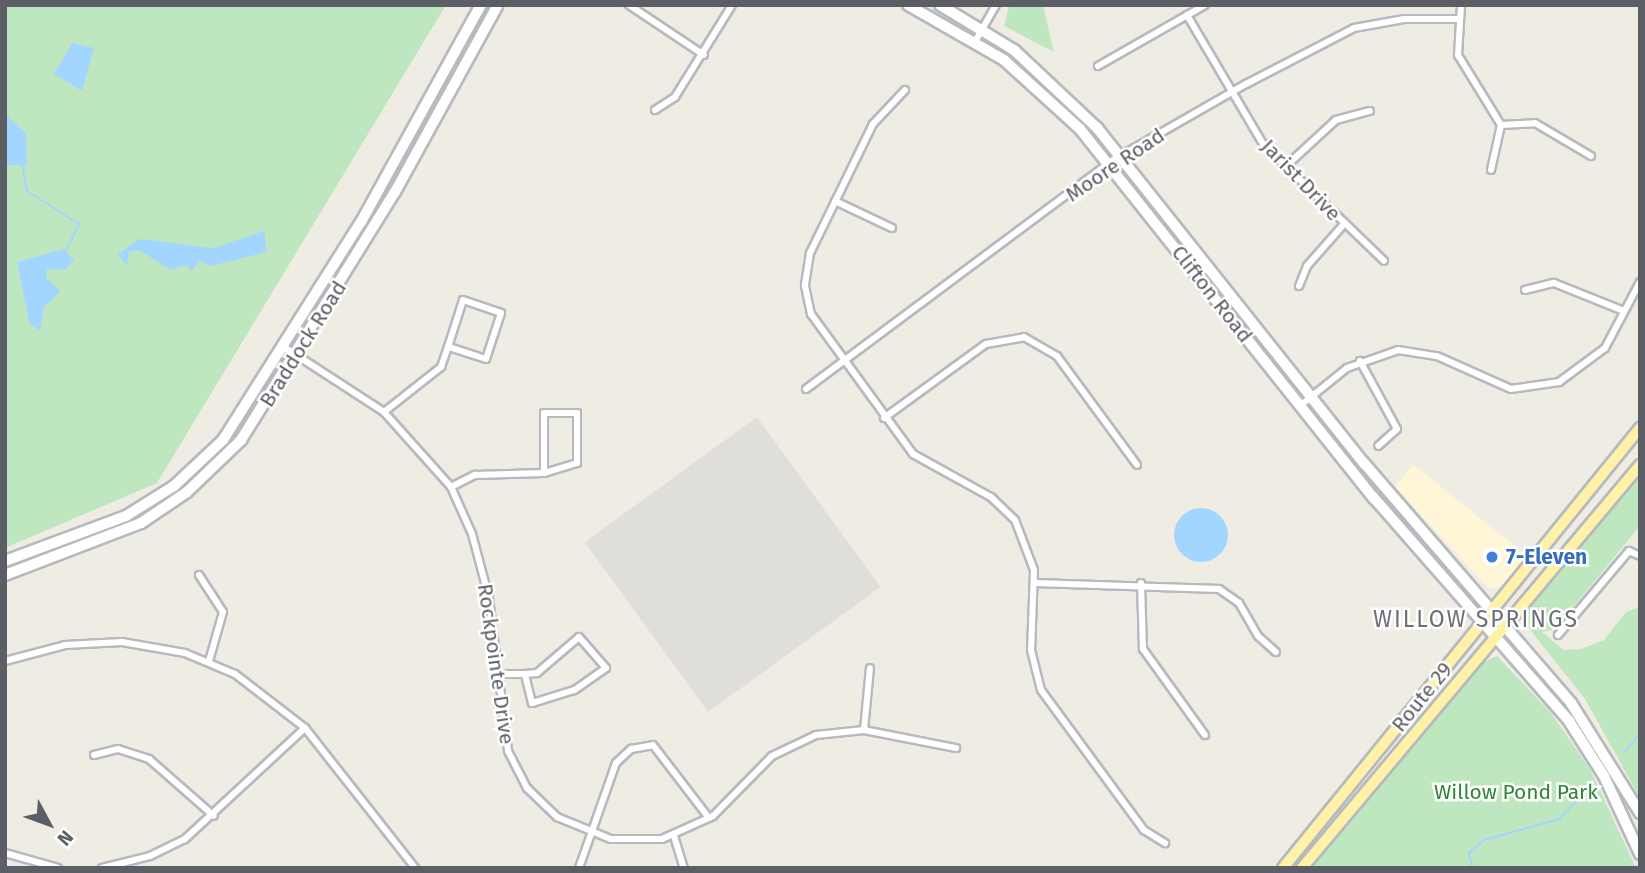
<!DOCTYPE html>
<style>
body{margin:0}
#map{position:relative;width:1645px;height:873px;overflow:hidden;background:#efece3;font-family:"Fira Sans",sans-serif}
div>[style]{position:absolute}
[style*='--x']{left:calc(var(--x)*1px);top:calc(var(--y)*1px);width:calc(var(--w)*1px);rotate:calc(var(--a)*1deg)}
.commercial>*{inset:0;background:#fff6d8}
.industrial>*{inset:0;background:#dfded8;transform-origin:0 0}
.green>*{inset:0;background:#bfe7bf}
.water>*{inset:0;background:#a3d6ff}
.round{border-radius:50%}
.stream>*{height:2px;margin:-1px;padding:0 1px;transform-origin:1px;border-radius:1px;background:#a3d6ff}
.roads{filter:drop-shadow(2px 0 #b6b9be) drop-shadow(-2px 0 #b6b9be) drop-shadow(0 2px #b6b9be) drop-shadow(0 -2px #b6b9be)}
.street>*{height:6px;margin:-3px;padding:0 3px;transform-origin:3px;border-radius:3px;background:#fff}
.secondary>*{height:10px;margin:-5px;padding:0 5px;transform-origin:5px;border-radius:5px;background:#fff}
.primary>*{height:10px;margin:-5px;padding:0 5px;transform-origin:5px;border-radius:5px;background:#fff2a8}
.dots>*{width:19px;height:19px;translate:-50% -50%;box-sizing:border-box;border:4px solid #fff;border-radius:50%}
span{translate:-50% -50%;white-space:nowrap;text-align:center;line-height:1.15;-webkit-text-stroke:5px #fff;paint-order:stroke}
.street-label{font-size:21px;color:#5b5f65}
.shop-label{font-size:21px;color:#366cbe;font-weight:700}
.left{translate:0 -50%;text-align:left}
.park-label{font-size:21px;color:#318536}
.neighbourhood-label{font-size:23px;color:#6c7177;letter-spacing:2px}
.frame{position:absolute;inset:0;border:7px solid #5b5f65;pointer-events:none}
.north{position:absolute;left:14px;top:789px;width:70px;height:70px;-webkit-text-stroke:5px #fff;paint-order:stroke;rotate:131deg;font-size:19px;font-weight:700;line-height:28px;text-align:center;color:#5b5f65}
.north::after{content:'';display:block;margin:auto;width:24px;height:32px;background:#5b5f65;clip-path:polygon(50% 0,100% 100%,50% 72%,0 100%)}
</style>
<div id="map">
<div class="commercial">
<div style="clip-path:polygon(1413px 464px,1527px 556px,1502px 587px,1488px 588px,1395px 487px)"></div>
</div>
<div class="industrial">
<div style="left:757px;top:417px;width:210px;height:213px;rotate:54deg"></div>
</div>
<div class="green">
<div style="clip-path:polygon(5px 5px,446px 5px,157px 483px,5px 548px)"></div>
<div style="clip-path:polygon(1009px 5px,1043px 5px,1054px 52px,1004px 26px)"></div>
<div style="clip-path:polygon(1640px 459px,1640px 526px,1555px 629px,1542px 632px,1564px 650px,1581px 649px,1604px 640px,1626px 612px,1640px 607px,1640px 798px,1585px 699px,1524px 622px,1527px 604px)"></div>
<div style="clip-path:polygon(1497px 656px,1551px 713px,1590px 769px,1636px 868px,1309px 868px,1479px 664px)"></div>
</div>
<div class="water">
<div style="clip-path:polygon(72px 43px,94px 48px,82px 91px,54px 74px)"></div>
<div style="clip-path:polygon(5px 114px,26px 133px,27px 165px,5px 165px)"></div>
<div style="clip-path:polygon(264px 231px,267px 252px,211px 266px,200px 261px,191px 271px,187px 265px,170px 270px,139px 250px,129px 252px,127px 265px,117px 255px,140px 239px,213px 248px)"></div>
<div style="clip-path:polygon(64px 249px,74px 260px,65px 270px,47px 269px,46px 278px,61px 291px,44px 307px,40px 331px,29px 323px,17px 262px)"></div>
<div class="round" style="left:1174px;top:508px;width:54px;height:54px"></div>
</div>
<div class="stream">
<div style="--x:22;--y:164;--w:27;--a:80"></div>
<div style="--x:27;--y:191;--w:62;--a:32.4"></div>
<div style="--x:79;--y:224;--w:28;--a:116"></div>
<div style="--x:1624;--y:752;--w:24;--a:-48"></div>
<div style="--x:1472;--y:868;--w:15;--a:-101"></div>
<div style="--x:1469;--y:853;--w:20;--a:-41"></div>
<div style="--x:1484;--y:840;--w:78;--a:-15.6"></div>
<div style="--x:1559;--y:819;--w:49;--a:-45.8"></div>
</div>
<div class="roads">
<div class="street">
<div style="--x:629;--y:5;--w:90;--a:33.7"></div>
<div style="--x:1461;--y:5;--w:50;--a:93.4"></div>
<div style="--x:1458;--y:55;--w:82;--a:58.4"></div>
<div style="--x:1501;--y:125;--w:46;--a:102.5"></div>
<div style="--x:1187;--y:15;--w:150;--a:59.5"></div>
<div style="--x:1263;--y:144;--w:168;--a:44"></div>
<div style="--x:976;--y:40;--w:40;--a:-60.3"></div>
<div style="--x:1098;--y:66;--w:123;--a:-29.7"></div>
<div style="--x:905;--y:90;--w:47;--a:133.3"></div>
<div style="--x:873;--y:124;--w:144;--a:116"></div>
<div style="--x:810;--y:253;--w:33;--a:99"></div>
<div style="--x:805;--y:286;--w:29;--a:78"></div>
<div style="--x:811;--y:314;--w:173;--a:53.9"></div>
<div style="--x:913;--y:454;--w:89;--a:28.9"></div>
<div style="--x:991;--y:497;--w:33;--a:44"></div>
<div style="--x:1015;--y:520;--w:53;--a:69.2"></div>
<div style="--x:1034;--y:570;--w:80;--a:92.1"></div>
<div style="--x:1031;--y:650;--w:41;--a:76"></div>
<div style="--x:1041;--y:690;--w:174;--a:53.7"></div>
<div style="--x:1144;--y:830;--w:25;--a:32"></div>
<div style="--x:655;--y:110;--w:24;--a:-33"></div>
<div style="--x:675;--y:97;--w:108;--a:-58.2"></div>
<div style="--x:1501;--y:125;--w:34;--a:-3"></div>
<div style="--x:1535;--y:123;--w:65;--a:30.5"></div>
<div style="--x:1285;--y:167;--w:69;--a:-42.7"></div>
<div style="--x:1336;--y:120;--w:35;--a:-15"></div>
<div style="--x:835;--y:201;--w:63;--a:25.3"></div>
<div style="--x:1299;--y:286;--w:22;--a:-68"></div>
<div style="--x:1307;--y:266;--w:56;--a:-48.6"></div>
<div style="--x:1525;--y:290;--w:30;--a:-14"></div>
<div style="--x:1554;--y:283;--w:75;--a:21.8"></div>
<div style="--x:463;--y:300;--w:40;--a:18.9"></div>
<div style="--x:501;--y:313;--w:48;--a:108.1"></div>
<div style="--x:486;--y:359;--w:40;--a:-162"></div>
<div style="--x:448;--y:347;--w:49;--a:-72.3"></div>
<div style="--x:284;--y:347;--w:119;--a:33"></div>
<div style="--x:384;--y:412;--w:101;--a:48.2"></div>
<div style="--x:451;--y:487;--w:51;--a:65.9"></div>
<div style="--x:472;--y:534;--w:66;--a:75.1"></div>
<div style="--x:489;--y:598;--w:154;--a:82.9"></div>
<div style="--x:508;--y:751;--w:42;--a:62.8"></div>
<div style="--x:527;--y:788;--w:42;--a:44"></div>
<div style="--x:557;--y:817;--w:58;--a:22.2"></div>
<div style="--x:611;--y:839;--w:51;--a:0"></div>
<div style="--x:662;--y:839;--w:56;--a:-24.3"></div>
<div style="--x:713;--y:816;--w:84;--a:-45.5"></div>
<div style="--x:772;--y:756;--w:49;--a:-25.5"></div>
<div style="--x:816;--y:735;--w:48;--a:-5.9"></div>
<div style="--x:864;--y:730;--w:94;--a:11.1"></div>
<div style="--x:1360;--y:361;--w:77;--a:61.4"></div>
<div style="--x:1397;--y:429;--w:25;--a:138"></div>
<div style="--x:806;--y:389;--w:385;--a:-36.7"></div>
<div style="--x:1115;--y:159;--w:151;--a:-29.8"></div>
<div style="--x:1246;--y:84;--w:122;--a:-27.4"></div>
<div style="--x:1354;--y:28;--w:51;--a:-10.2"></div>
<div style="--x:1404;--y:19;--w:55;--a:0"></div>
<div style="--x:1301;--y:405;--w:59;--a:-38.8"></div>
<div style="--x:1347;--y:368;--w:54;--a:-19.4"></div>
<div style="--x:1398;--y:350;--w:39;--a:9"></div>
<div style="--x:1437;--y:356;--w:81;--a:24"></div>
<div style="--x:1511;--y:389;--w:49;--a:-8.3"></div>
<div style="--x:1559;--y:382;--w:57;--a:-36.5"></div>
<div style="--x:1605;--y:348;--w:75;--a:-62.1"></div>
<div style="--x:384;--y:412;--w:73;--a:-38.3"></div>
<div style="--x:441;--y:367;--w:21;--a:-71"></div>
<div style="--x:544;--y:413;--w:33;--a:0"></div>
<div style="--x:577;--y:413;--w:50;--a:90"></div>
<div style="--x:577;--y:463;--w:34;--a:163"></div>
<div style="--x:544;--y:473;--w:60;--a:-90"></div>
<div style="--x:884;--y:418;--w:126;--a:-36"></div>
<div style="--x:986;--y:344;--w:39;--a:-10"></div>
<div style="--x:1024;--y:337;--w:38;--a:30"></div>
<div style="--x:1057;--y:356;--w:135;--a:53.7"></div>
<div style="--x:451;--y:487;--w:27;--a:-27"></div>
<div style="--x:475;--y:475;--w:69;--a:-1.7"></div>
<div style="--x:199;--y:575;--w:44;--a:57"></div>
<div style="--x:223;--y:612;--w:51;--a:105.9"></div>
<div style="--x:1035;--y:583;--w:184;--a:1.9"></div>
<div style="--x:1219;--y:589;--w:24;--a:35"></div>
<div style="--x:1239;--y:603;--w:38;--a:60"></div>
<div style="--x:1258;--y:636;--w:24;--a:42"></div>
<div style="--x:1141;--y:583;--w:66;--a:88.3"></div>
<div style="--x:1143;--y:649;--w:106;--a:54.2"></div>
<div style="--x:1558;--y:635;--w:110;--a:-49.8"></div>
<div style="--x:1629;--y:551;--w:12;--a:24"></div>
<div style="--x:579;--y:637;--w:41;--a:48.9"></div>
<div style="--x:606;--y:668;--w:39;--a:145"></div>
<div style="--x:574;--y:690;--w:44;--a:162.8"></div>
<div style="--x:532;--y:703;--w:30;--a:-104"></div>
<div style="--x:525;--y:674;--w:12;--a:-5"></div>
<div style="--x:537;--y:673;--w:55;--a:-40.6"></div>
<div style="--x:5;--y:661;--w:62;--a:-14.9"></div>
<div style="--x:65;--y:645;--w:57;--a:-3"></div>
<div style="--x:122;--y:642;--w:64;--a:9.9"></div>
<div style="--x:185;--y:653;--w:54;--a:22.8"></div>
<div style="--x:235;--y:674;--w:88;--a:37.6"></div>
<div style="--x:305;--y:728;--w:178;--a:51.8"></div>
<div style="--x:499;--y:674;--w:26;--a:0"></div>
<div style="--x:864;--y:730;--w:62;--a:-84.5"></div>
<div style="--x:94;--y:755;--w:25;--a:-14"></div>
<div style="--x:118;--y:749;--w:33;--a:18"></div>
<div style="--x:149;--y:759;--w:86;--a:41.2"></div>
<div style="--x:674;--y:836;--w:34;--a:73"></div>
<div style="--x:5;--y:853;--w:55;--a:15.8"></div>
<div style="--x:102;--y:868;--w:49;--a:-14"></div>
<div style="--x:150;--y:856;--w:39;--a:-26"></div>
<div style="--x:185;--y:839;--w:163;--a:-42.8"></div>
<div style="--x:579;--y:868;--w:111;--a:-70.6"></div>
<div style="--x:616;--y:763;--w:21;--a:-43"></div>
<div style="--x:631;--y:749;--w:22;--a:-10"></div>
<div style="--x:653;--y:745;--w:92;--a:52.5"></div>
</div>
<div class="secondary">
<div style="--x:908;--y:5;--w:111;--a:29.8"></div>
<div style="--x:1004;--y:60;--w:103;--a:42.2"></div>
<div style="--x:1080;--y:129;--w:472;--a:51.5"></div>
<div style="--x:1374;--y:498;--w:296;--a:48.8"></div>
<div style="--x:1569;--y:721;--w:65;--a:57.5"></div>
<div style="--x:1604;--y:776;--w:86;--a:65.2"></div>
<div style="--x:940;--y:5;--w:87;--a:31.3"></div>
<div style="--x:1014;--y:50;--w:115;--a:43.2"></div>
<div style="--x:1098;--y:129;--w:427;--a:51.5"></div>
<div style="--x:1364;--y:463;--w:317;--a:49.2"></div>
<div style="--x:1571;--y:703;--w:130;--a:57.9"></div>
<div style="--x:5;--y:561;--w:129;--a:-20.4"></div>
<div style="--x:126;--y:516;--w:57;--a:-32"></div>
<div style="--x:174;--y:486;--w:67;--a:-43.2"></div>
<div style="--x:223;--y:440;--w:258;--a:-57.7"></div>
<div style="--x:361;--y:222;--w:248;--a:-61.1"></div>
<div style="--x:5;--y:575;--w:146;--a:-20.9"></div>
<div style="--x:141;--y:523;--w:55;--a:-34"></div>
<div style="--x:187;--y:492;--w:75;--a:-43.9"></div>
<div style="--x:241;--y:440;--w:292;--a:-58.2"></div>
<div style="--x:395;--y:192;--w:213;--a:-61.2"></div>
</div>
<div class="primary">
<div style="--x:1283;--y:868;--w:567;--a:-50.95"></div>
<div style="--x:1302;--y:868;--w:526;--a:-50.01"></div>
</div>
</div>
<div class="dots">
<div style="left:1492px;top:557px;background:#3f7fe0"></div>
</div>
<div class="street-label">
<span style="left:1115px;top:165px;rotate:-34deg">Moore Road</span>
<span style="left:1301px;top:180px;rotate:46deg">Jarist Drive</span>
<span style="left:1212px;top:294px;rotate:52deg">Clifton Road</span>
<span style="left:303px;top:344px;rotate:-58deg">Braddock Road</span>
<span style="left:496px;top:664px;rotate:82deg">Rockpointe Drive</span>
<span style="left:1422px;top:697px;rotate:-51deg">Route 29</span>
</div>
<div class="shop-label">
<span class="left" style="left:1506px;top:557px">7-Eleven</span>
</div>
<div class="park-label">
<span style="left:1516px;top:792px">Willow Pond Park</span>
</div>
<div class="neighbourhood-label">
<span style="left:1476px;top:619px">WILLOW SPRINGS</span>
</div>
<div class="frame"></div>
<div class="north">N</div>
</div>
